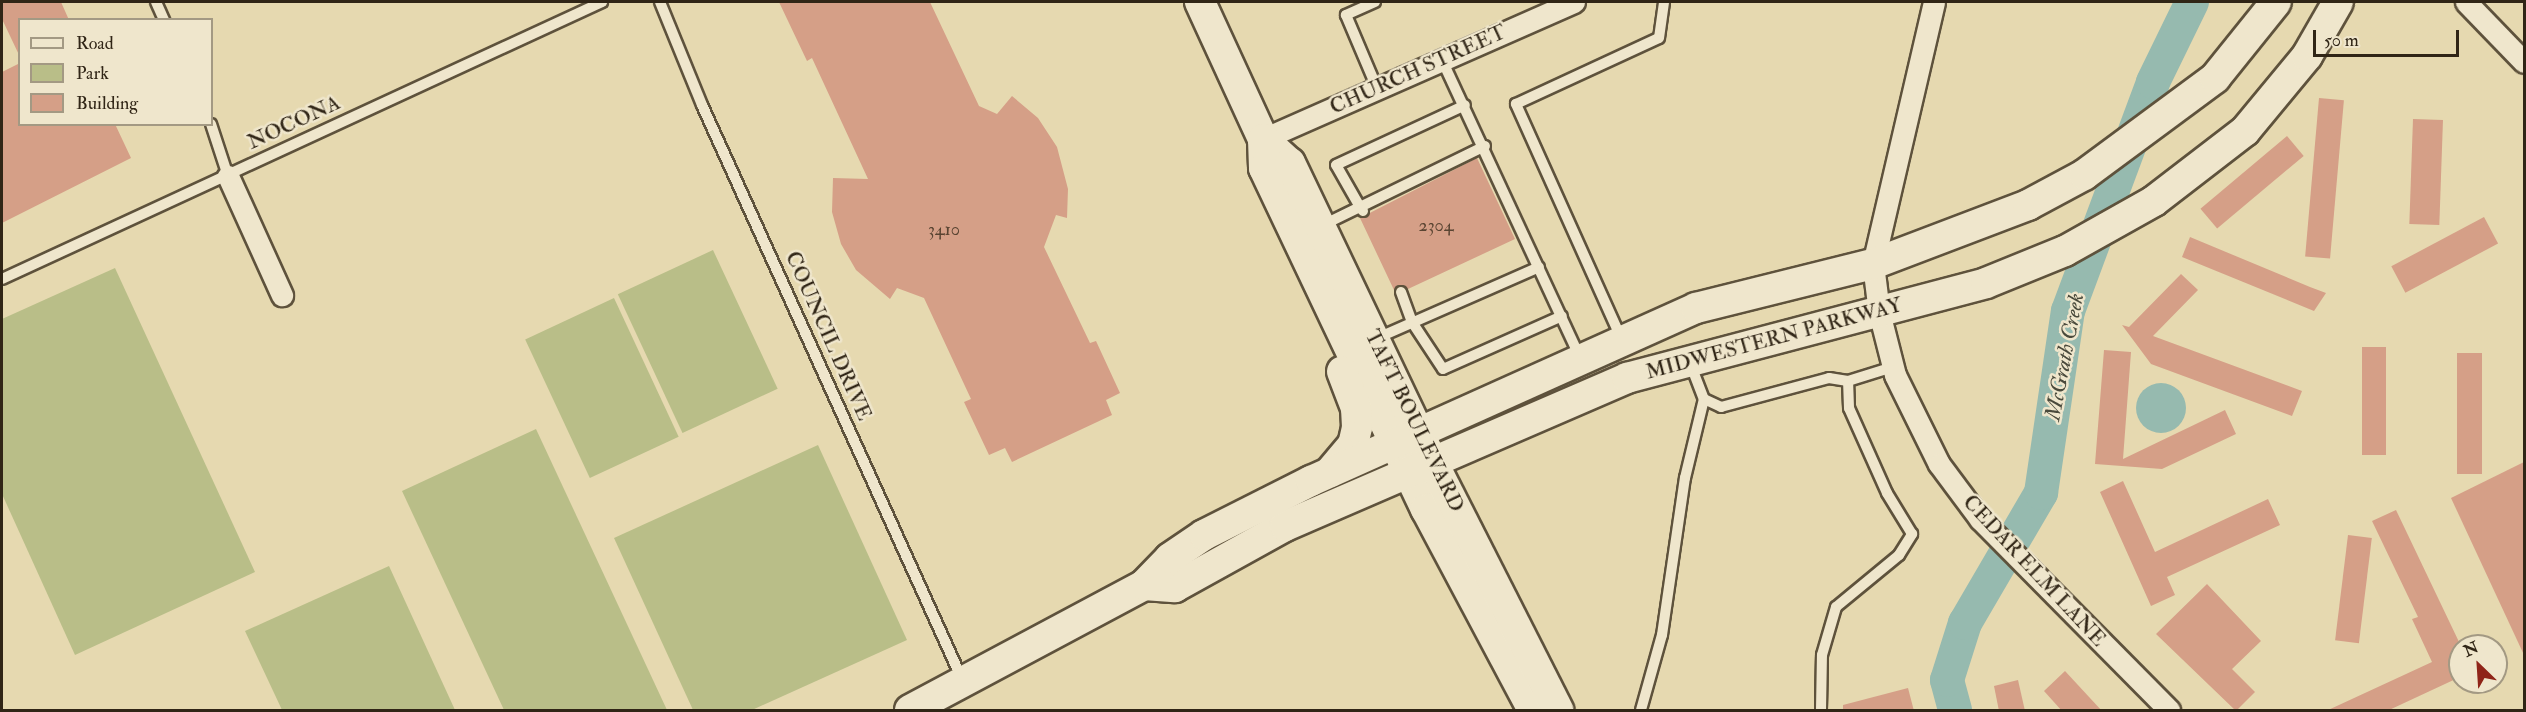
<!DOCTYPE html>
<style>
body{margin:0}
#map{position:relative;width:2526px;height:712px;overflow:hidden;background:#e6d9b0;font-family:"IM FELL Double Pica",serif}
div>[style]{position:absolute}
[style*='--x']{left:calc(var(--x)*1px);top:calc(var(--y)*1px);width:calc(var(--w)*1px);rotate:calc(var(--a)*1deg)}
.green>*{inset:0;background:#b9be88;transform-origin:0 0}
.water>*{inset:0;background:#96baaf}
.round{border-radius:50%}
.river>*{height:34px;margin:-17px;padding:0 17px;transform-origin:17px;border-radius:17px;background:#96baaf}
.building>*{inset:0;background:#d59f87;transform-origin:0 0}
.roads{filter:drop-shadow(2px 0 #5e523c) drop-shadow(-2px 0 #5e523c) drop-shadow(0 2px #5e523c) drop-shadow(0 -2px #5e523c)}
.lane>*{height:10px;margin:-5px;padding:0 5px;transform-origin:5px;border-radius:5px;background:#efe6cc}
.street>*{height:21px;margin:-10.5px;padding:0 10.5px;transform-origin:10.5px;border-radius:10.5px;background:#efe6cc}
.secondary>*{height:30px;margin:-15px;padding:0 15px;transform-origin:15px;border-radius:15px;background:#efe6cc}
span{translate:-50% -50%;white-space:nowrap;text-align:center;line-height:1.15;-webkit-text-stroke:5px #efe6cc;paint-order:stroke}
.number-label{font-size:18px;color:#594432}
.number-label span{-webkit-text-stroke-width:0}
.street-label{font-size:21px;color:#302516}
.water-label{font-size:22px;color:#4a4a3c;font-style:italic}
.frame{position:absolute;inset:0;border:3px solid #302516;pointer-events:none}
.legend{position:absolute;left:18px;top:18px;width:195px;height:108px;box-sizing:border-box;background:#efe6cc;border:2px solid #a39983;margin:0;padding:8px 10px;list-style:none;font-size:18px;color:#302516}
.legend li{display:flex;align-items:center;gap:12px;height:30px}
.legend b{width:30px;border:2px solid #a39983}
.north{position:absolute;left:2448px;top:634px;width:60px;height:60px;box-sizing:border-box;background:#efe6cc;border:2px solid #a39983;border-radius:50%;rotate:335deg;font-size:16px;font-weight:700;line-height:24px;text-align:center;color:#302516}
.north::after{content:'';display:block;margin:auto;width:21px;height:27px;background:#8f2418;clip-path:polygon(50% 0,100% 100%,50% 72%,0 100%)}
.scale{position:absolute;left:2313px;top:30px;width:146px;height:27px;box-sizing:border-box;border:3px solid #302516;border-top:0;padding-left:8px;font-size:18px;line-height:21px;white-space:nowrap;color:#302516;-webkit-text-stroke:4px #efe6cc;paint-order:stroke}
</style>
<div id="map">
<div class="green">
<div style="left:713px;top:250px;width:153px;height:105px;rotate:65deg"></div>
<div style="clip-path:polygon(115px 268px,255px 572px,75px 655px,2px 494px,2px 319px)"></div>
<div style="left:614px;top:298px;width:153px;height:98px;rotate:65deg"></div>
<div style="clip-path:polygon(536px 429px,667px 710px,504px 710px,402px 491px)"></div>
<div style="clip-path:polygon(818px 445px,907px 640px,752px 710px,693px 710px,614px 538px)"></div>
<div style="clip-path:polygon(389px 566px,455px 710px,282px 710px,245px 631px)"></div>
</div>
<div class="water">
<div class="round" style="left:2136px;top:383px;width:50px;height:50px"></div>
</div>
<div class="river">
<div style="--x:1955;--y:710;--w:31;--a:-105"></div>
<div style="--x:1947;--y:680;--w:60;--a:-72.5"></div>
<div style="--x:1965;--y:623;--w:151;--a:-59.7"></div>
<div style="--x:2041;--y:493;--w:184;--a:-81.6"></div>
<div style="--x:2068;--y:311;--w:244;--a:-69.6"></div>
<div style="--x:2153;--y:82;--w:89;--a:-64"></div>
</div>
<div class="building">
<div style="clip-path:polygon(2px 2px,61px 2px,69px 20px,20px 20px,20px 57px,2px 19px)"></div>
<div style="clip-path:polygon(779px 2px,930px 2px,979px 106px,997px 114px,1012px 96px,1038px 118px,1057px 147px,1068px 189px,1067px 218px,1056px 215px,1044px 247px,1090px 343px,1096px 341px,1120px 393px,1106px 400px,1112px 415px,1012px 462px,1005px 448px,989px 455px,964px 402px,971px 399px,924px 298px,897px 288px,890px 299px,856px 270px,841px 244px,832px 212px,833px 178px,868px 179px,812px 58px,807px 61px)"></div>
<div style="clip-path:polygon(20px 63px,20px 124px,115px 124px,131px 158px,2px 223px,2px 72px)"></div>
<div style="left:2319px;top:98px;width:25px;height:159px;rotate:5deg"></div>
<div style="left:2413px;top:119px;width:30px;height:105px;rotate:2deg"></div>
<div style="left:2287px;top:136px;width:26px;height:113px;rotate:50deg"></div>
<div style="clip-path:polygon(1477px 158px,1515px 239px,1408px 289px,1399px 285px,1394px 290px,1360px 218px)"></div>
<div style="left:2484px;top:217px;width:30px;height:105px;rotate:62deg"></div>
<div style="clip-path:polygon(2190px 237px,2310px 287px,2326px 293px,2314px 311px,2182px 257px)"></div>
<div style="clip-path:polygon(2181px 274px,2198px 290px,2153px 336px,2302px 391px,2292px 416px,2151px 364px,2122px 325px,2129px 327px)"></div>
<div style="left:2362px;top:347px;width:24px;height:108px"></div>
<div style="clip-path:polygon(2104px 350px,2131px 352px,2123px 459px,2225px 410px,2236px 434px,2162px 469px,2095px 464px)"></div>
<div style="left:2457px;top:353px;width:25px;height:121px"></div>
<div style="clip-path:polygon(2524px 462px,2524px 655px,2451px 498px)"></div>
<div style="clip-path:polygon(2123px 481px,2155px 552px,2268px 499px,2280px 525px,2167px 577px,2175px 595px,2151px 606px,2100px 492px)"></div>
<div style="clip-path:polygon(2396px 510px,2460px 644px,2460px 677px,2387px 711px,2326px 711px,2432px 662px,2412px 619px,2418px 617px,2372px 521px)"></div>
<div style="left:2348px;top:535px;width:24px;height:106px;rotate:7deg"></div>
<div style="clip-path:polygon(2207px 584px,2261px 641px,2232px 669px,2255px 692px,2236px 711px,2156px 634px)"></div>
<div style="clip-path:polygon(2065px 671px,2102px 711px,2062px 711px,2044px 691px)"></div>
<div style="clip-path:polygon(2018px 680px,2025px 711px,1999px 711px,1994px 686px)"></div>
<div style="clip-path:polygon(1908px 688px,1914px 711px,1843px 711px,1843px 705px)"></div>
</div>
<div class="roads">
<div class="lane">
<div style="--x:156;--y:2;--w:20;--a:66"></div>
<div style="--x:660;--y:2;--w:111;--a:67.8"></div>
<div style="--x:702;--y:105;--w:630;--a:65.63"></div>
<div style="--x:1375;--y:2;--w:32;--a:156"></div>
<div style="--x:1346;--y:15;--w:79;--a:67"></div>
<div style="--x:1441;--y:58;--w:331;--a:65.1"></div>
<div style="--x:211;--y:124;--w:55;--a:71.9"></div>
<div style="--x:1363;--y:211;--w:5;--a:-127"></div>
<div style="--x:1360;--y:207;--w:139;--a:-26"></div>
<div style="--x:1323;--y:225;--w:41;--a:-25.9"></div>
<div style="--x:1360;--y:207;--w:48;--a:-119.7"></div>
<div style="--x:1336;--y:165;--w:142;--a:-24.9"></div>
<div style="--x:2;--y:279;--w:661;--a:-24.78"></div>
<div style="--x:1401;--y:292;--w:32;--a:70"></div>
<div style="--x:1412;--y:322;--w:56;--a:56.6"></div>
<div style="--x:1443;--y:369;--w:130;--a:-24"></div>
<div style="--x:1375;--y:339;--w:179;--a:-23.7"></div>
<div style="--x:1622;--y:340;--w:259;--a:-114.2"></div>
<div style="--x:1516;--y:104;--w:157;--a:-24.8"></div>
<div style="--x:1659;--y:38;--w:36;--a:-82"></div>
<div style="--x:1690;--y:363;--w:39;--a:69"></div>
<div style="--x:1704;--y:399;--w:19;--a:25"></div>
<div style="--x:1721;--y:407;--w:112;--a:-15"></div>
<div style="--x:1829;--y:378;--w:19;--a:9"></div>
<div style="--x:1641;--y:710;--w:78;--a:-74.4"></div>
<div style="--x:1662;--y:635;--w:159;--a:-81.7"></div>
<div style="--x:1685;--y:478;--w:81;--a:-76.5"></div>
<div style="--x:1821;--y:710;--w:55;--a:-89"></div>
<div style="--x:1822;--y:655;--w:50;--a:-73.7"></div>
<div style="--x:1836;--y:607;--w:82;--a:-39.5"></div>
<div style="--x:1899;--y:555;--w:25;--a:-58"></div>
<div style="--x:1912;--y:534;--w:48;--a:-121.4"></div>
<div style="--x:1887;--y:493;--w:93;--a:-114.1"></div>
<div style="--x:1849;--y:408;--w:27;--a:-92"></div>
<div style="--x:1848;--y:381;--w:47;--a:-17.3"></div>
</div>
<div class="street">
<div style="--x:1934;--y:2;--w:269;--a:103.1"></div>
<div style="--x:1873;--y:264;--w:48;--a:82.9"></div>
<div style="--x:1879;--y:312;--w:65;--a:75.7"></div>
<div style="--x:1895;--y:375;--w:99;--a:63.7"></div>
<div style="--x:1939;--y:464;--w:69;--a:53.3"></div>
<div style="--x:1980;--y:519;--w:269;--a:45.3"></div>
<div style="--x:2466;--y:2;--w:83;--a:46"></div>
<div style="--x:1263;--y:139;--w:340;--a:-23.8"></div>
<div style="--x:228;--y:176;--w:131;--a:65.6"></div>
</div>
<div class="secondary">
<div style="--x:1200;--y:2;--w:151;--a:65.3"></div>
<div style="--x:1263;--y:139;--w:29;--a:88"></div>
<div style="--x:1264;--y:168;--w:378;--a:64.6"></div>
<div style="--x:1426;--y:509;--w:228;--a:62"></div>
<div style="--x:1263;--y:139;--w:36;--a:42"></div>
<div style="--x:1290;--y:163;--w:344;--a:64.5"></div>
<div style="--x:1438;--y:473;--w:266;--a:63.1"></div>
<div style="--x:1330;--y:472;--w:35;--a:-50"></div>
<div style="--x:1353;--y:445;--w:18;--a:-77"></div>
<div style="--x:1357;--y:427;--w:19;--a:-93"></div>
<div style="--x:1356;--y:408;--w:39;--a:-111"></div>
<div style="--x:1144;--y:585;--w:31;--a:4"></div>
<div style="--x:1175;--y:587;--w:126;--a:-29"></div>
<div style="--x:1285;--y:526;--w:373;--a:-23.4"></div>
<div style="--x:1627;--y:378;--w:371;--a:-14.8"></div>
<div style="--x:1986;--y:283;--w:85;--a:-22.1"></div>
<div style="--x:2065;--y:251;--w:102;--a:-29.3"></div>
<div style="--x:2154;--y:201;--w:115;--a:-37.6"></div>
<div style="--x:2245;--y:131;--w:97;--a:-50.4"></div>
<div style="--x:2307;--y:56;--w:62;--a:-60.1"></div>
<div style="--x:910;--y:710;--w:265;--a:-28.1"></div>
<div style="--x:1144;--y:585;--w:37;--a:-46"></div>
<div style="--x:1170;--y:558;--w:41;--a:-34.1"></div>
<div style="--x:1204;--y:535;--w:120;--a:-26.8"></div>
<div style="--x:1311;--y:481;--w:422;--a:-24.2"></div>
<div style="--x:1696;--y:308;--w:182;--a:-14"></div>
<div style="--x:1873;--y:264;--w:166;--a:-20.8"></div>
<div style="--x:2028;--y:205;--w:64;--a:-28.2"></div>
<div style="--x:2084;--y:175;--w:163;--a:-36.5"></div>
<div style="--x:2215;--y:78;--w:97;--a:-51.2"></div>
</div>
</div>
<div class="number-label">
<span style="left:1436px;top:226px">2304</span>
<span style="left:944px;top:230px">3410</span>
</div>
<div class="street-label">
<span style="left:1418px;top:70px;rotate:-24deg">CHURCH STREET</span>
<span style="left:294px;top:123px;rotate:-25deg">NOCONA</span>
<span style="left:828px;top:336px;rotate:66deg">COUNCIL DRIVE</span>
<span style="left:1774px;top:339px;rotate:-15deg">MIDWESTERN PARKWAY</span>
<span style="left:1414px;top:421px;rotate:64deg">TAFT BOULEVARD</span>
<span style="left:2034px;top:571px;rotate:47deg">CEDAR ELM LANE</span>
</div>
<div class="water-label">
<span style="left:2065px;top:357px;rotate:-79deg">McGrath Creek</span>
</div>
<div class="frame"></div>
<ul class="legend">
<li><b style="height:8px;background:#efe6cc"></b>Road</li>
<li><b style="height:16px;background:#b9be88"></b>Park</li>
<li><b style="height:16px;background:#d59f87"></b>Building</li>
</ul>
<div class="north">N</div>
<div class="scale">50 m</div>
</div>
